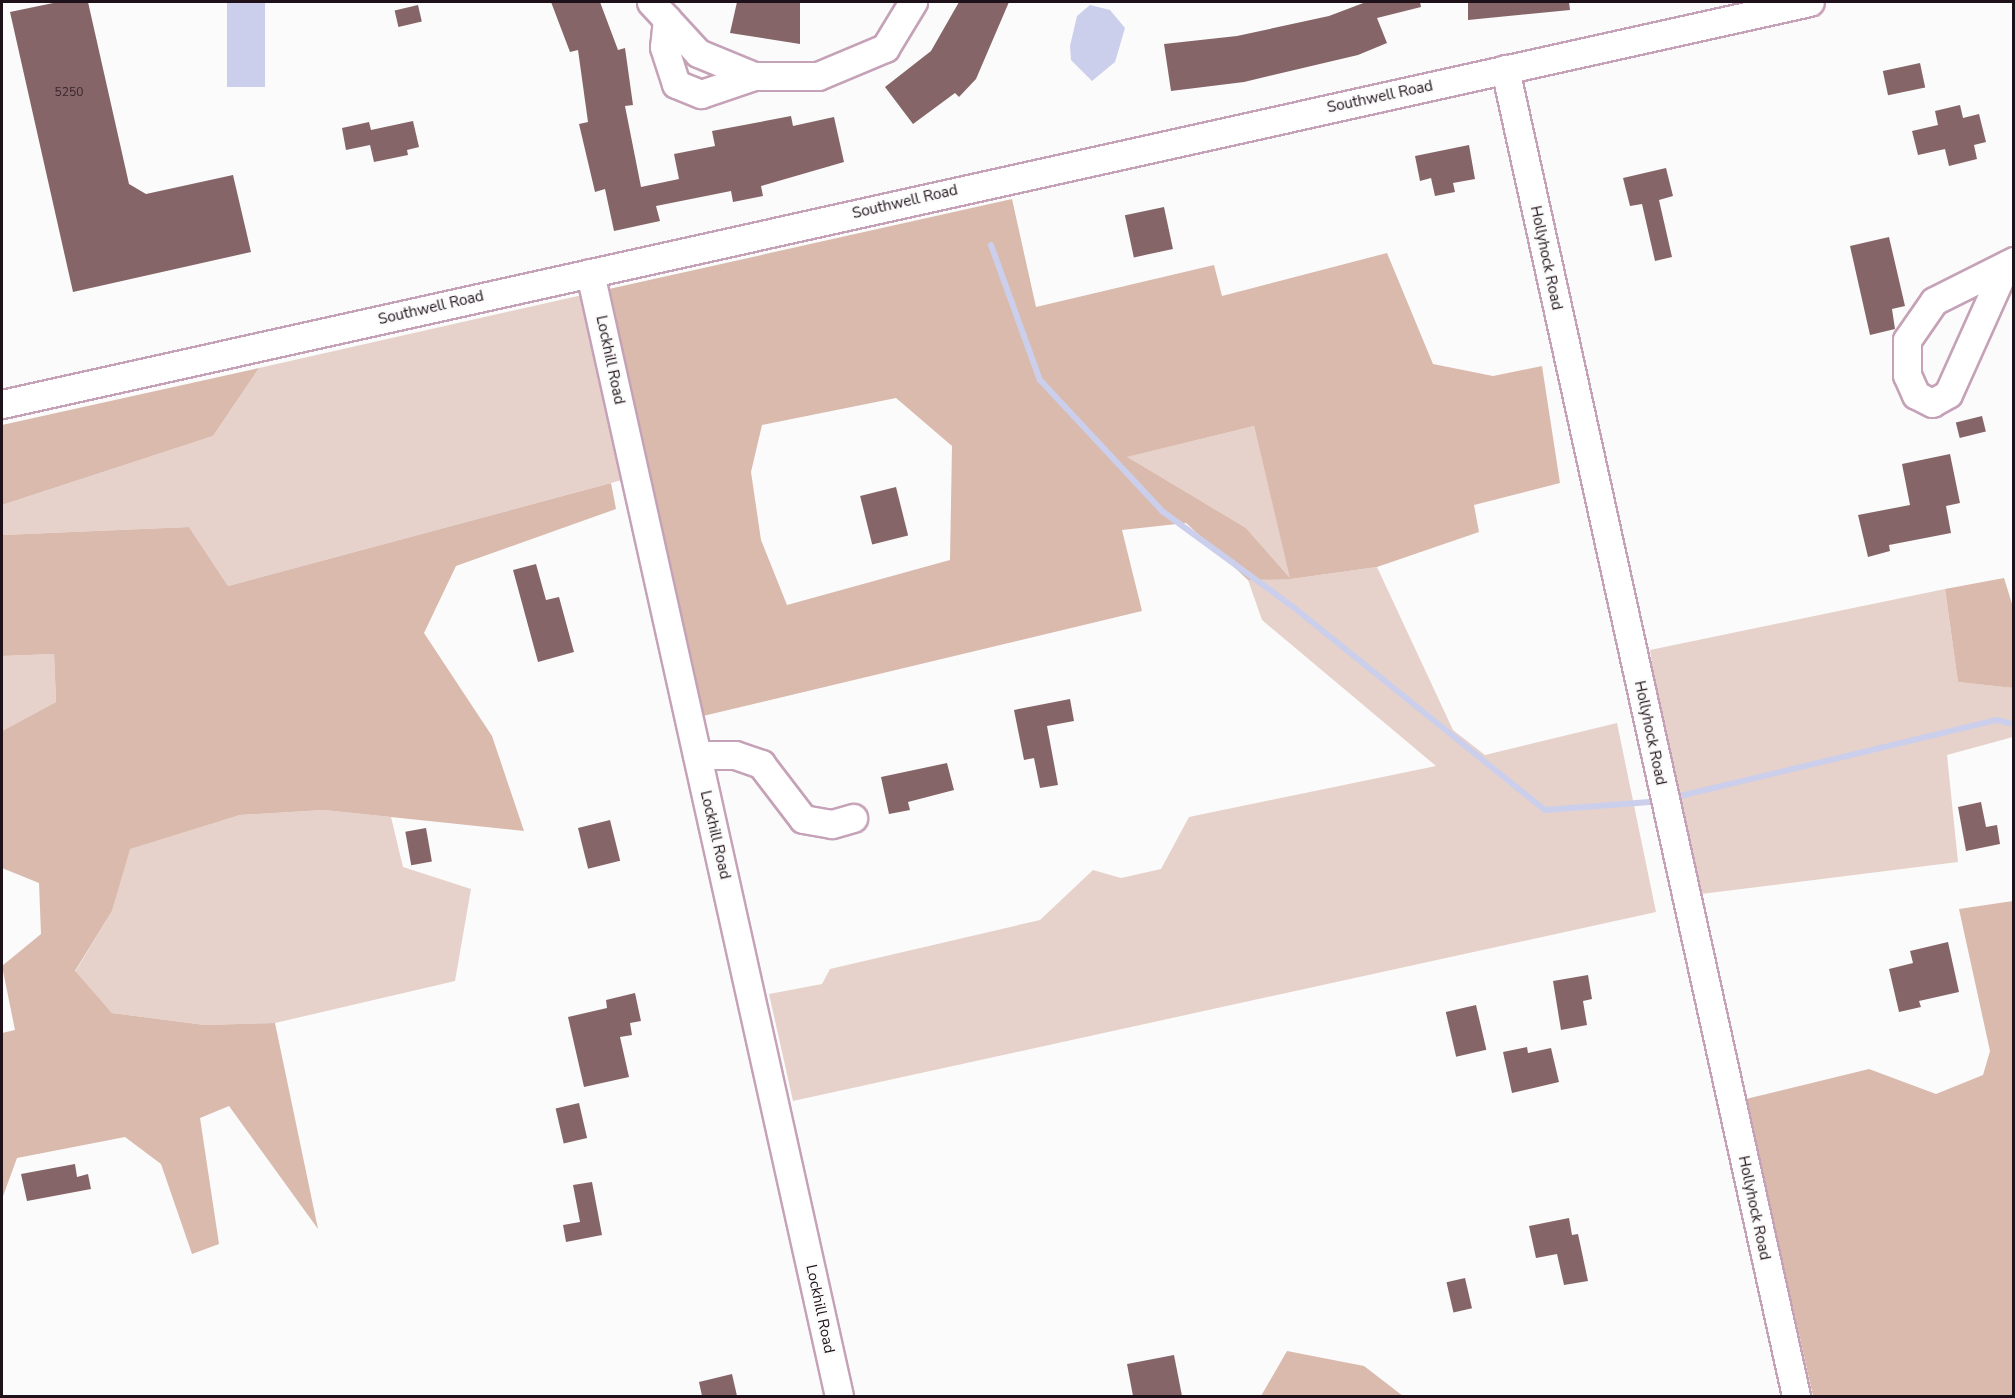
<!DOCTYPE html>
<style>
body{margin:0}
#map{position:relative;width:2015px;height:1398px;overflow:hidden;background:#fbfbfb;font-family:"Nunito Sans",sans-serif}
div>[style]{position:absolute}
[style*='--x']{left:calc(var(--x)*1px);top:calc(var(--y)*1px);width:calc(var(--w)*1px);rotate:calc(var(--a)*1deg)}
.green>*{inset:0;background:#e6d2ca}
.forest>*{inset:0;background:#d9baad}
.water>*{inset:0;background:#cbcfec;transform-origin:0 0}
.stream>*{height:6px;margin:-3px;padding:0 3px;transform-origin:3px;border-radius:3px;background:#cbcfec}
.building>*{inset:0;background:#856568;transform-origin:0 0}
.roads{filter:drop-shadow(2px 0 #c5a2b7) drop-shadow(-2px 0 #c5a2b7) drop-shadow(0 2px #c5a2b7) drop-shadow(0 -2px #c5a2b7)}
.minor>*{height:27px;margin:-13.5px;padding:0 13.5px;transform-origin:13.5px;border-radius:13.5px;background:#fff}
span{translate:-50% -50%;white-space:nowrap;text-align:center;line-height:1.15;-webkit-text-stroke:4.5px #fbfbfb;paint-order:stroke}
.number-label{font-size:12px;color:#38262d}
.number-label span{-webkit-text-stroke-width:0}
.street-label{font-size:15px;color:#1e1119}
.frame{position:absolute;inset:0;border:3px solid #1e1119;pointer-events:none}
</style>
<div id="map">
<div class="green">
<div style="clip-path:polygon(609px 289px,648px 473px,228px 586px,189px 527px,2px 535px,2px 505px,213px 436px,259px 368px)"></div>
<div style="clip-path:polygon(1254px 426px,1291px 579px,1377px 567px,1453px 730px,1485px 755px,1617px 723px,1656px 912px,793px 1101px,769px 994px,822px 984px,830px 969px,1040px 920px,1093px 870px,1121px 878px,1161px 869px,1189px 817px,1436px 766px,1262px 620px,1248px 580px,1290px 578px,1246px 528px,1126px 457px)"></div>
<div style="clip-path:polygon(1945px 589px,1958px 682px,2014px 688px,2013px 737px,1947px 755px,1958px 862px,1701px 894px,1665px 756px,1650px 650px)"></div>
<div style="clip-path:polygon(54px 654px,56px 702px,2px 731px,2px 656px)"></div>
<div style="clip-path:polygon(324px 810px,391px 817px,403px 867px,471px 889px,455px 981px,275px 1023px,205px 1025px,112px 1013px,75px 972px,112px 911px,129px 849px,240px 815px)"></div>
</div>
<div class="forest">
<div style="clip-path:polygon(evenodd,1012px 199px,1036px 307px,1214px 265px,1222px 296px,1387px 253px,1433px 364px,1493px 376px,1542px 366px,1560px 483px,1474px 505px,1479px 532px,1377px 567px,1291px 579px,1248px 580px,1186px 523px,1122px 530px,1142px 611px,703px 716px,609px 289px,1012px 199px,896px 398px,952px 446px,950px 560px,787px 605px,761px 540px,751px 472px,762px 425px,896px 398px,1012px 199px,1254px 426px,1290px 578px,1246px 528px,1127px 457px,1254px 426px)"></div>
<div style="clip-path:polygon(259px 368px,213px 436px,2px 505px,2px 425px)"></div>
<div style="clip-path:polygon(611px 483px,616px 509px,456px 566px,424px 633px,492px 736px,524px 831px,324px 810px,240px 815px,130px 849px,112px 911px,75px 971px,112px 1013px,205px 1025px,275px 1023px,318px 1229px,229px 1106px,200px 1118px,219px 1244px,192px 1254px,161px 1164px,125px 1137px,17px 1158px,2px 1199px,2px 1033px,15px 1030px,2px 966px,41px 934px,39px 883px,2px 868px,2px 731px,56px 702px,54px 654px,2px 656px,2px 535px,189px 527px,228px 586px)"></div>
<div style="clip-path:polygon(2004px 578px,2013px 607px,2013px 688px,1958px 682px,1945px 589px)"></div>
<div style="clip-path:polygon(2013px 901px,2013px 1396px,1813px 1396px,1746px 1099px,1869px 1069px,1936px 1094px,1983px 1075px,1990px 1051px,1959px 909px)"></div>
<div style="clip-path:polygon(1287px 1351px,1364px 1366px,1403px 1396px,1261px 1396px)"></div>
</div>
<div class="water">
<div style="left:227px;top:2px;width:38px;height:85px"></div>
<div style="clip-path:polygon(1090px 5px,1110px 10px,1125px 28px,1115px 62px,1092px 81px,1071px 60px,1070px 46px,1077px 16px)"></div>
</div>
<div class="stream">
<div style="--x:991;--y:245;--w:144;--a:70.1"></div>
<div style="--x:1040;--y:380;--w:179;--a:47"></div>
<div style="--x:1162;--y:511;--w:161;--a:36.2"></div>
<div style="--x:1292;--y:606;--w:325;--a:38.9"></div>
<div style="--x:1545;--y:810;--w:105;--a:-4.4"></div>
<div style="--x:1676;--y:797;--w:329;--a:-13.5"></div>
<div style="--x:1996;--y:720;--w:18;--a:13"></div>
</div>
<div class="building">
<div style="clip-path:polygon(58px 2px,88px 2px,129px 184px,146px 194px,233px 175px,251px 252px,73px 292px,10px 12px)"></div>
<div style="clip-path:polygon(551px 2px,600px 2px,618px 50px,625px 48px,633px 105px,625px 106px,641px 187px,679px 179px,674px 154px,715px 146px,712px 131px,791px 116px,793px 126px,834px 117px,844px 162px,761px 186px,763px 196px,733px 202px,731px 191px,656px 206px,660px 221px,614px 231px,605px 189px,595px 192px,579px 124px,588px 122px,578px 50px,570px 52px)"></div>
<div style="clip-path:polygon(737px 2px,800px 2px,800px 44px,730px 33px)"></div>
<div style="clip-path:polygon(959px 2px,1009px 2px,976px 79px,959px 97px,955px 93px,913px 124px,885px 87px,931px 51px)"></div>
<div style="clip-path:polygon(1366px 2px,1420px 2px,1421px 7px,1377px 18px,1387px 43px,1358px 55px,1244px 82px,1171px 91px,1164px 44px,1237px 36px,1329px 16px)"></div>
<div style="clip-path:polygon(1468px 2px,1569px 2px,1570px 10px,1468px 20px)"></div>
<div style="left:418px;top:5px;width:17px;height:24px;rotate:77deg"></div>
<div style="left:1920px;top:63px;width:25px;height:38px;rotate:78deg"></div>
<div style="clip-path:polygon(1960px 105px,1963px 118px,1979px 114px,1986px 142px,1974px 145px,1977px 159px,1949px 166px,1945px 149px,1918px 155px,1912px 131px,1938px 125px,1935px 111px)"></div>
<div style="clip-path:polygon(413px 121px,419px 147px,407px 150px,408px 155px,374px 162px,370px 145px,346px 150px,342px 128px,369px 122px,371px 130px)"></div>
<div style="clip-path:polygon(1469px 145px,1475px 179px,1453px 183px,1455px 192px,1435px 196px,1431px 178px,1420px 181px,1415px 156px)"></div>
<div style="clip-path:polygon(1666px 168px,1673px 196px,1659px 200px,1672px 257px,1655px 261px,1642px 204px,1630px 206px,1623px 178px)"></div>
<div style="left:1164px;top:207px;width:43px;height:40px;rotate:78deg"></div>
<div style="clip-path:polygon(1889px 237px,1905px 306px,1892px 309px,1895px 329px,1870px 335px,1850px 246px)"></div>
<div style="left:1982px;top:416px;width:16px;height:27px;rotate:76deg"></div>
<div style="clip-path:polygon(1950px 454px,1960px 503px,1946px 506px,1951px 533px,1889px 545px,1890px 551px,1868px 557px,1858px 515px,1910px 505px,1902px 464px)"></div>
<div style="left:896px;top:487px;width:50px;height:37px;rotate:76deg"></div>
<div style="clip-path:polygon(536px 564px,546px 600px,559px 597px,574px 652px,538px 662px,513px 570px)"></div>
<div style="clip-path:polygon(1070px 699px,1074px 721px,1047px 726px,1058px 785px,1040px 788px,1034px 758px,1024px 760px,1014px 710px)"></div>
<div style="clip-path:polygon(947px 763px,954px 790px,908px 802px,910px 810px,889px 814px,881px 777px)"></div>
<div style="clip-path:polygon(1981px 802px,1986px 827px,1997px 825px,2000px 844px,1966px 851px,1958px 807px)"></div>
<div style="left:610px;top:820px;width:42px;height:33px;rotate:76deg"></div>
<div style="left:426px;top:828px;width:34px;height:21px;rotate:80deg"></div>
<div style="clip-path:polygon(1948px 942px,1959px 992px,1919px 1001px,1921px 1007px,1899px 1012px,1889px 969px,1913px 963px,1910px 951px)"></div>
<div style="clip-path:polygon(1588px 975px,1592px 999px,1583px 1001px,1587px 1025px,1561px 1030px,1553px 981px)"></div>
<div style="clip-path:polygon(635px 993px,641px 1021px,630px 1023px,632px 1035px,620px 1037px,629px 1077px,584px 1087px,568px 1017px,607px 1008px,606px 1000px)"></div>
<div style="left:1476px;top:1005px;width:46px;height:31px;rotate:77deg"></div>
<div style="clip-path:polygon(1527px 1047px,1528px 1053px,1551px 1048px,1559px 1082px,1512px 1093px,1503px 1052px)"></div>
<div style="left:579px;top:1103px;width:36px;height:24px;rotate:77deg"></div>
<div style="clip-path:polygon(75px 1164px,77px 1177px,88px 1174px,91px 1189px,27px 1201px,21px 1174px)"></div>
<div style="clip-path:polygon(592px 1182px,602px 1235px,566px 1242px,563px 1225px,580px 1222px,573px 1185px)"></div>
<div style="clip-path:polygon(1569px 1218px,1572px 1235px,1578px 1234px,1588px 1281px,1564px 1285px,1557px 1254px,1536px 1258px,1529px 1226px)"></div>
<div style="left:1465px;top:1278px;width:31px;height:19px;rotate:77deg"></div>
<div style="clip-path:polygon(1174px 1355px,1182px 1396px,1133px 1396px,1127px 1364px)"></div>
<div style="clip-path:polygon(732px 1374px,737px 1396px,702px 1396px,699px 1382px)"></div>
</div>
<div class="roads">
<div class="minor">
<div style="--x:651;--y:2;--w:69;--a:47.3"></div>
<div style="--x:698;--y:53;--w:61;--a:22.3"></div>
<div style="--x:754;--y:76;--w:64;--a:0"></div>
<div style="--x:818;--y:76;--w:73;--a:-22.7"></div>
<div style="--x:885;--y:48;--w:54;--a:-58.7"></div>
<div style="--x:667;--y:19;--w:28;--a:96"></div>
<div style="--x:664;--y:47;--w:39;--a:72"></div>
<div style="--x:676;--y:84;--w:27;--a:22"></div>
<div style="--x:701;--y:94;--w:56;--a:-18.8"></div>
<div style="--x:1505;--y:69;--w:1359;--a:77.63"></div>
<div style="--x:2006;--y:265;--w:141;--a:114.2"></div>
<div style="--x:1948;--y:394;--w:18;--a:151"></div>
<div style="--x:1932;--y:403;--w:18;--a:-153"></div>
<div style="--x:1916;--y:395;--w:22;--a:-114"></div>
<div style="--x:1907;--y:375;--w:35;--a:-90"></div>
<div style="--x:1907;--y:340;--w:47;--a:-55.3"></div>
<div style="--x:1934;--y:301;--w:89;--a:-26.6"></div>
<div style="--x:590;--y:273;--w:1150;--a:77.5"></div>
<div style="--x:2;--y:404;--w:1852;--a:-12.54"></div>
<div style="--x:697;--y:755;--w:38;--a:0"></div>
<div style="--x:735;--y:755;--w:28;--a:19"></div>
<div style="--x:761;--y:764;--w:69;--a:52.6"></div>
<div style="--x:803;--y:819;--w:29;--a:10"></div>
<div style="--x:832;--y:824;--w:22;--a:-16"></div>
</div>
</div>
<div class="number-label">
<span style="left:69px;top:93px">5250</span>
</div>
<div class="street-label">
<span style="left:1380px;top:97px;rotate:-12deg">Southwell Road</span>
<span style="left:905px;top:202px;rotate:-13deg">Southwell Road</span>
<span style="left:1546px;top:258px;rotate:78deg">Hollyhock Road</span>
<span style="left:431px;top:308px;rotate:-13deg">Southwell Road</span>
<span style="left:610px;top:360px;rotate:78deg">Lockhill Road</span>
<span style="left:1650px;top:733px;rotate:78deg">Hollyhock Road</span>
<span style="left:715px;top:835px;rotate:77deg">Lockhill Road</span>
<span style="left:1754px;top:1208px;rotate:78deg">Hollyhock Road</span>
<span style="left:820px;top:1309px;rotate:78deg">Lockhill Road</span>
</div>
<div class="frame"></div>
</div>
